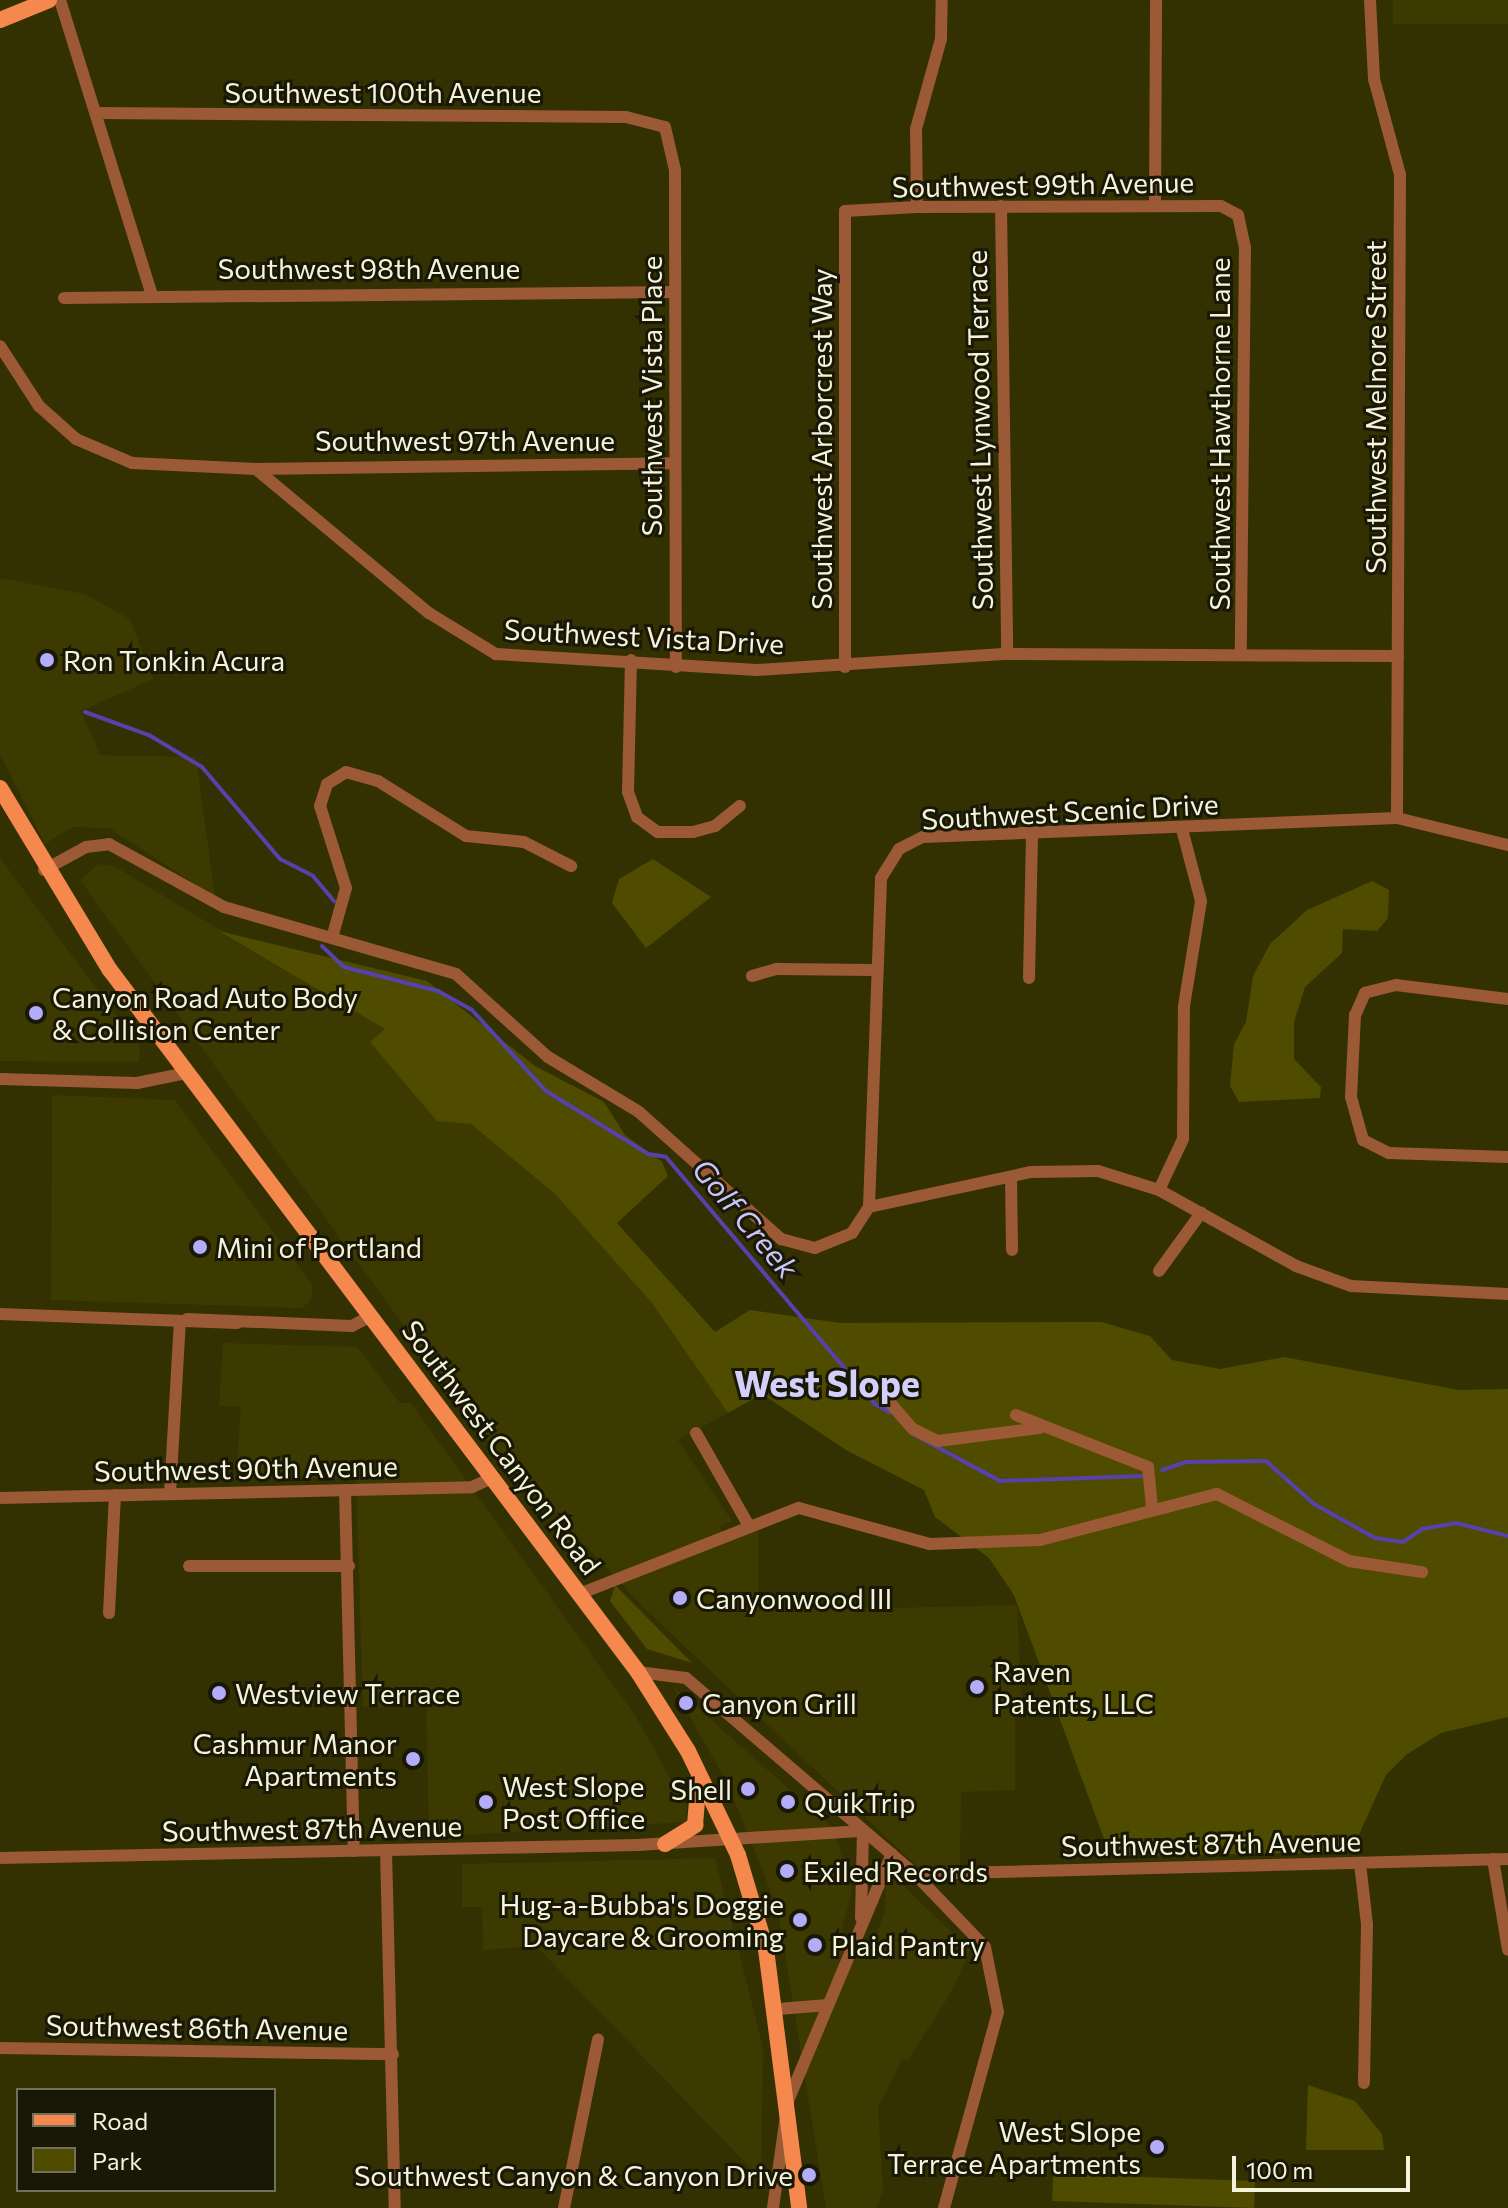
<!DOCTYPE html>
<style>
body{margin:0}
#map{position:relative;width:1508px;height:2208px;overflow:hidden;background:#333102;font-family:Commissioner,sans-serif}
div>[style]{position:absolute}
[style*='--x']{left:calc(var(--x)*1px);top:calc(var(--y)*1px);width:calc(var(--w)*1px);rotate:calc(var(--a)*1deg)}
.built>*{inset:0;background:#3c3a00;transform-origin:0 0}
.green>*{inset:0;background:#4f4c00;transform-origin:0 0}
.stream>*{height:4px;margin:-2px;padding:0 2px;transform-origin:2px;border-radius:2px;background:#5741ab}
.minor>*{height:12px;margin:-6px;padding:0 6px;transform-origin:6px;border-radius:6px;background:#9b5936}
.major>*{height:16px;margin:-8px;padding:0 8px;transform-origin:8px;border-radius:8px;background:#f4884d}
.dots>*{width:22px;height:22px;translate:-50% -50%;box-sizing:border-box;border:4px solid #191806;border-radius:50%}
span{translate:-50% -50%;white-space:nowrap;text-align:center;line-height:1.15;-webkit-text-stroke:6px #191806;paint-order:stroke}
.street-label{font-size:28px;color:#f4f4dc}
.poi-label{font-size:28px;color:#f4f4dc}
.left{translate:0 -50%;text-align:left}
.right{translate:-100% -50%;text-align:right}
.water-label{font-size:30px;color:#c9c5fc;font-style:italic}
.district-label{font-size:36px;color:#d2d0fb;font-weight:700}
.legend{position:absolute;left:16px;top:2088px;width:260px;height:104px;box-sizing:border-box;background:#191806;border:2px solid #71705c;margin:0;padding:10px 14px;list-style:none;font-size:24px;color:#f4f4dc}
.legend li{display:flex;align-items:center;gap:16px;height:40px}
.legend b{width:40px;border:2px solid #71705c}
.scale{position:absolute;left:1232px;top:2156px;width:178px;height:36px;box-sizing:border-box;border:4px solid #f4f4dc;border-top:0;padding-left:10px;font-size:24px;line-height:28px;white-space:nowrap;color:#f4f4dc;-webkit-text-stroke:6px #191806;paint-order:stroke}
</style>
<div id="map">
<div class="built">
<div style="left:1393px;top:0;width:115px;height:24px"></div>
<div style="clip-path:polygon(0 578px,84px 594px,130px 619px,153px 679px,81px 711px,100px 755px,196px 757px,215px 897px,109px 828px,72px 827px,45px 844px,0 754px)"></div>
<div style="clip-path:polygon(0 858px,140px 1047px,139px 1062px,0 1061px)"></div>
<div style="clip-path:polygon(99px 864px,114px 866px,385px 1029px,370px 1043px,448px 1119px,471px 1124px,555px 1194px,652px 1303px,728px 1413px,678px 1440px,732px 1521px,720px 1527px,728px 1539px,758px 1527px,759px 1611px,1017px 1605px,1022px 1714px,1015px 1715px,1015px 1790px,961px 1792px,960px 1866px,918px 1867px,644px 1608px,489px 1443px,80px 880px)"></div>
<div style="clip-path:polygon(52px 1095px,175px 1100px,313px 1286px,310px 1302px,301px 1308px,51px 1300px)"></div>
<div style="clip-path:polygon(223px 1343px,357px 1347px,400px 1403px,411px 1403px,636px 1717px,687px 1808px,685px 1822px,429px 1837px,426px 1706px,363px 1707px,356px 1478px,236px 1478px,241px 1406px,219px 1406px)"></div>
<div style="clip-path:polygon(672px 1685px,834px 1829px,852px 1892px,837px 1948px,867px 1959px,885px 1911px,886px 1869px,970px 1950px,952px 1991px,908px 2060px,902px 2059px,878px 2107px,883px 2190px,877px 2208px,826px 2208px,778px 1910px,728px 1784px)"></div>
<div style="clip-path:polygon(715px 1858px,763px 2048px,761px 2179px,536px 1946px,483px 1950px,482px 1907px,462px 1907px,462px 1864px)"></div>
</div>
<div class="green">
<div style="clip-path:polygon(653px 859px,711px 897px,646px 948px,612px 903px,619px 879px)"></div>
<div style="clip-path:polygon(1372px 881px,1389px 890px,1388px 918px,1377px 931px,1343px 929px,1342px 953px,1305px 987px,1294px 1022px,1294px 1059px,1321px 1087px,1320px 1098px,1239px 1102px,1230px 1086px,1234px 1044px,1246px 1022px,1253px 976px,1270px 944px,1307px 910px)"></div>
<div style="clip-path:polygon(219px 931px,427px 981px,535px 1066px,604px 1102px,625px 1135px,662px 1162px,668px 1176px,617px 1223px,715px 1332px,750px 1310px,840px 1323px,1101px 1322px,1150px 1336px,1172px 1360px,1220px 1369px,1284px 1357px,1459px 1390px,1508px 1389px,1508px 1717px,1441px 1733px,1406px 1755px,1386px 1775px,1351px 1852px,1127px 1856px,1106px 1844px,1014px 1595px,989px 1558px,935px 1517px,924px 1490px,846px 1450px,762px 1394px,728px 1413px,652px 1303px,555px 1194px,471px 1124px,437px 1121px,370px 1042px,385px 1029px)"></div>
<div style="clip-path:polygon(615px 1585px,692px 1663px,647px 1649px,610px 1601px)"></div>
<div style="clip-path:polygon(1308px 2085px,1355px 2101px,1382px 2134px,1384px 2150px,1306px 2150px)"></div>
<div style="left:1255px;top:2181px;width:27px;height:202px;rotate:92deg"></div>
</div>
<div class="stream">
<div style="--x:85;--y:712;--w:68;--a:19.8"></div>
<div style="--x:149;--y:735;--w:62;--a:31.1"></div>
<div style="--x:202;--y:767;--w:121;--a:49.7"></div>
<div style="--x:280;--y:859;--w:37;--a:27"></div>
<div style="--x:313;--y:876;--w:33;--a:50"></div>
<div style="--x:322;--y:946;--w:30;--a:44"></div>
<div style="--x:344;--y:967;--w:97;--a:14.3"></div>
<div style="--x:438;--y:991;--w:39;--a:29"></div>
<div style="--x:472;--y:1010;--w:110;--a:47.6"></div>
<div style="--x:546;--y:1091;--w:120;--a:31.7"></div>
<div style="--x:648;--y:1154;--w:18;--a:9"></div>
<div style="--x:666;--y:1157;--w:324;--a:49.8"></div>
<div style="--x:875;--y:1404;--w:18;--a:29"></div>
<div style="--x:911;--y:1433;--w:101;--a:28.3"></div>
<div style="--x:1000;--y:1481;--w:143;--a:-2"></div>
<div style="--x:1162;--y:1470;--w:25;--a:-18"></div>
<div style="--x:1186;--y:1462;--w:80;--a:-0.7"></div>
<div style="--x:1266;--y:1461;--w:64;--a:41.9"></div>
<div style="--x:1314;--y:1504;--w:70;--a:29.1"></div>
<div style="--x:1375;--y:1538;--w:28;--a:8"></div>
<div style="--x:1403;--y:1542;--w:23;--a:-34"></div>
<div style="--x:1422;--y:1529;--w:35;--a:-10"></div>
<div style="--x:1456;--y:1523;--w:54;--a:14"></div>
</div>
<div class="minor">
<div style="--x:60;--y:0;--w:306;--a:72.7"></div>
<div style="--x:1370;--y:0;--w:79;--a:87.1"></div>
<div style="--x:1374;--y:79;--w:99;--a:74.8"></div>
<div style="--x:1400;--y:175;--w:643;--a:90.27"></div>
<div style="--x:98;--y:113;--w:528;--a:0.43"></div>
<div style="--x:626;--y:117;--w:40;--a:14.4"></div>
<div style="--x:665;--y:127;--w:44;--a:76.9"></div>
<div style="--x:675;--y:170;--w:497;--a:89.9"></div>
<div style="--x:1155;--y:205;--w:205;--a:-89.7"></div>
<div style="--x:1001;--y:206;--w:448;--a:89.2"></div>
<div style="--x:917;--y:207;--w:78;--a:-90.7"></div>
<div style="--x:916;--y:129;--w:93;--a:-74.5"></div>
<div style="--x:941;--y:39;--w:39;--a:-89"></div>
<div style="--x:64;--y:298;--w:611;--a:-0.56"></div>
<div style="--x:0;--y:346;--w:72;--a:57"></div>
<div style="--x:39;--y:406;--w:50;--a:41.7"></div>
<div style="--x:76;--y:439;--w:61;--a:23.2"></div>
<div style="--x:132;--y:463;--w:124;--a:2.8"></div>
<div style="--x:256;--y:469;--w:225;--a:39.8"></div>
<div style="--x:429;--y:613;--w:79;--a:31.5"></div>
<div style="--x:496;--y:654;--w:261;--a:3.5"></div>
<div style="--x:757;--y:670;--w:251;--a:-3.7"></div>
<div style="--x:1007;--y:654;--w:391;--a:0.3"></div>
<div style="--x:256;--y:469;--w:419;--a:-0.8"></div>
<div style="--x:631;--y:660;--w:132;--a:91.3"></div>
<div style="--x:628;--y:792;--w:27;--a:70"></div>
<div style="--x:637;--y:817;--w:26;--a:36"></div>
<div style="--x:658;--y:832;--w:35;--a:0"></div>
<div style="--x:693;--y:832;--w:23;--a:-15"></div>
<div style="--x:715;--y:826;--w:32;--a:-39"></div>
<div style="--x:845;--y:667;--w:456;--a:-90"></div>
<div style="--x:845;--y:211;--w:72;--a:-3.2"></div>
<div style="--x:917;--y:207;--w:304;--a:-0.2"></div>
<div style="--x:1221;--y:206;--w:19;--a:28"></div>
<div style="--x:1238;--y:215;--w:33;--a:78"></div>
<div style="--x:1245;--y:247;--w:408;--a:90.6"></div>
<div style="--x:44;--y:870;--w:48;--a:-28.7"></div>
<div style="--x:86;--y:847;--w:23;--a:-7"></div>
<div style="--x:109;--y:844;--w:131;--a:28.7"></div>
<div style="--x:224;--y:907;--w:241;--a:16.1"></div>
<div style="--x:456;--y:974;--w:124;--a:42.1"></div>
<div style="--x:548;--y:1057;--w:106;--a:31.1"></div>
<div style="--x:639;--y:1112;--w:191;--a:41.8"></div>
<div style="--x:781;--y:1239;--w:35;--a:15"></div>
<div style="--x:815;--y:1248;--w:40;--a:-22"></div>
<div style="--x:852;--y:1233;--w:31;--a:-57"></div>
<div style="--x:869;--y:1207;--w:329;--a:-87.9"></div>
<div style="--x:881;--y:878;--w:34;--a:-58"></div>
<div style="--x:899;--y:849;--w:27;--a:-27"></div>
<div style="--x:923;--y:837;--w:474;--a:-2.3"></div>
<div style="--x:1397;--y:818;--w:114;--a:13.7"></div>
<div style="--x:332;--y:938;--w:52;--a:-74.4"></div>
<div style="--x:346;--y:888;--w:86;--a:-107.6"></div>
<div style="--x:320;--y:806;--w:23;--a:-72"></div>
<div style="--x:327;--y:784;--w:22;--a:-32"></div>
<div style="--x:346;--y:772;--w:33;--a:16"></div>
<div style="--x:378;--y:781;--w:104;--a:32"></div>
<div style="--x:466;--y:836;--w:58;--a:5.9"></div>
<div style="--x:524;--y:842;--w:53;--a:27.1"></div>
<div style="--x:752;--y:976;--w:26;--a:-16"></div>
<div style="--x:777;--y:969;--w:97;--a:0.6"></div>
<div style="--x:1029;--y:978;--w:143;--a:-88.8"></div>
<div style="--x:1508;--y:999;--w:113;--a:-172.9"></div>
<div style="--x:1396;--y:985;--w:32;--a:166"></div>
<div style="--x:1365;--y:993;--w:24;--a:114"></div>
<div style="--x:1355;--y:1015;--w:82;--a:92.8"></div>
<div style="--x:1351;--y:1097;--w:45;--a:74.4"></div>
<div style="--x:1363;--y:1140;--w:29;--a:27"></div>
<div style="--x:1389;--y:1153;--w:119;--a:1.9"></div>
<div style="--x:0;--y:1079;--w:137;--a:1.7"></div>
<div style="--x:137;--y:1083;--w:50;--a:-11.5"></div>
<div style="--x:1011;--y:1177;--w:73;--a:89.2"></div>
<div style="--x:1159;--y:1190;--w:56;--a:-64.8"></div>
<div style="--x:1183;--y:1139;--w:133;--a:-89.6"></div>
<div style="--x:1184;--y:1006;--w:106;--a:-80.8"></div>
<div style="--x:1201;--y:901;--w:74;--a:-104.8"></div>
<div style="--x:869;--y:1207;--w:166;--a:-12.2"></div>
<div style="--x:1031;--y:1172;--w:67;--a:-0.9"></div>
<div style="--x:1098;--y:1171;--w:64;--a:17.3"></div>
<div style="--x:1159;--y:1190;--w:157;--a:29"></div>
<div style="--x:1296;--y:1266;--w:59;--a:20"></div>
<div style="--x:1351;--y:1286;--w:157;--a:2.9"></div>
<div style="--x:1159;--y:1271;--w:72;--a:-54.1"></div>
<div style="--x:0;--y:1314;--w:237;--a:2.2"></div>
<div style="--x:187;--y:1319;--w:165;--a:2.4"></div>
<div style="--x:352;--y:1326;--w:21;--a:-28"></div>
<div style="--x:891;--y:1404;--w:33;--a:49"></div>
<div style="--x:913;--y:1429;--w:28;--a:26"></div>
<div style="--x:938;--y:1441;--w:103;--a:-7.3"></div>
<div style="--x:1016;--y:1415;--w:142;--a:21.5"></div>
<div style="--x:1148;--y:1467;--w:40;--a:84.3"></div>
<div style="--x:696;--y:1433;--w:105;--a:60.3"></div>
<div style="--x:345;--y:1490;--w:361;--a:88.6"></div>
<div style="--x:170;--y:1493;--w:172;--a:-86.7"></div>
<div style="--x:0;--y:1498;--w:472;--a:-1.3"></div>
<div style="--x:472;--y:1487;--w:22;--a:-24"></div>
<div style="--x:189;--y:1566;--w:160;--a:0"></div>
<div style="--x:579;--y:1594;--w:236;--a:-21.4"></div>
<div style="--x:799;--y:1508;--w:136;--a:15.4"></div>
<div style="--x:930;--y:1544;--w:110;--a:-2.1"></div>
<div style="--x:1040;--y:1540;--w:183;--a:-14.6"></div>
<div style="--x:1217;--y:1494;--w:148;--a:26.9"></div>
<div style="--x:1349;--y:1561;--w:74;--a:8.6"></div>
<div style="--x:109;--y:1613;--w:118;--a:-87.1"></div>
<div style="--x:638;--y:1672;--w:48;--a:7.1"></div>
<div style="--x:686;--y:1678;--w:301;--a:40.6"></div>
<div style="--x:915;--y:1874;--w:101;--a:46.2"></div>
<div style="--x:985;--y:1947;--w:66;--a:78.7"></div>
<div style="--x:998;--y:2012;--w:203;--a:105.4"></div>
<div style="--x:386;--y:1850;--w:358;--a:88.6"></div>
<div style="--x:0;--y:1858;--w:638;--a:-1.17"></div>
<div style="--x:638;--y:1845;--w:225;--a:-3.6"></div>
<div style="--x:1493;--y:1859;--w:92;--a:80.6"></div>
<div style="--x:1360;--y:1863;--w:61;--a:83.5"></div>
<div style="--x:1367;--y:1924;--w:159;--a:91.1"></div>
<div style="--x:915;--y:1874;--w:593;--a:-1.45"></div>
<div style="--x:861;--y:1918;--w:87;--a:-88.7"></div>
<div style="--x:778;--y:2009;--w:50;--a:-4.6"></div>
<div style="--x:0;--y:2048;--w:393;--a:0.9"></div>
<div style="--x:564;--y:2208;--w:172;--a:-78.6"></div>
<div style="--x:773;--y:2208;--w:108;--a:-82"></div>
<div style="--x:788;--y:2101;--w:268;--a:-67.2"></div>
</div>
<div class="major">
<div style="--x:0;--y:20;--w:53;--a:-22.2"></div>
<div style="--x:0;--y:788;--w:213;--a:58.9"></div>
<div style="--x:110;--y:970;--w:878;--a:53.05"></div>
<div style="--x:638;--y:1672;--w:93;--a:57.7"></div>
<div style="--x:688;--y:1751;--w:115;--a:64.3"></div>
<div style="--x:738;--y:1855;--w:98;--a:73.4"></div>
<div style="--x:766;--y:1949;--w:261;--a:82.7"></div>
<div style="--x:665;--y:1844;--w:36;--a:-32"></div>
<div style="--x:695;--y:1825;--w:49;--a:-85.3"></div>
</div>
<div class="dots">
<div style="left:47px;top:660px;background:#b3acf9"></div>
<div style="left:36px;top:1013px;background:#b3acf9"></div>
<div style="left:200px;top:1247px;background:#b3acf9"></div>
<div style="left:680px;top:1598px;background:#b3acf9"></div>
<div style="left:977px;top:1687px;background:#b3acf9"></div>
<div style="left:219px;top:1693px;background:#b3acf9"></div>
<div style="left:686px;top:1703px;background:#b3acf9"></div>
<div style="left:413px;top:1759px;background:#b3acf9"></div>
<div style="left:748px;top:1789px;background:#b3acf9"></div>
<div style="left:486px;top:1802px;background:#b3acf9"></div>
<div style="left:788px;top:1802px;background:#b3acf9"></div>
<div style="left:787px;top:1871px;background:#b3acf9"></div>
<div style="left:800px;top:1920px;background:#b3acf9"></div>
<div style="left:815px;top:1945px;background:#b3acf9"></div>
<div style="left:1157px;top:2147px;background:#b3acf9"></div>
<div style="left:809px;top:2175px;background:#b3acf9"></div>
</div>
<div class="street-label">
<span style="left:383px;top:92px">Southwest 100th Avenue</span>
<span style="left:1043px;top:184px;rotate:-1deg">Southwest 99th Avenue</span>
<span style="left:369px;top:268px">Southwest 98th Avenue</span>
<span style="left:651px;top:396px;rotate:-90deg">Southwest Vista Place</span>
<span style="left:1375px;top:407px;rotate:-90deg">Southwest Melnore Street</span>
<span style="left:979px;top:430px;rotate:-91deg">Southwest Lynwood Terrace</span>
<span style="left:1219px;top:434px;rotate:-90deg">Southwest Hawthorne Lane</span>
<span style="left:821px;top:439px;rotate:-90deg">Southwest Arborcrest Way</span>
<span style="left:465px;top:440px">Southwest 97th Avenue</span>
<span style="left:644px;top:636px;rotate:3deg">Southwest Vista Drive</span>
<span style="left:1070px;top:811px;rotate:-3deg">Southwest Scenic Drive</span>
<span style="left:502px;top:1447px;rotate:53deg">Southwest Canyon Road</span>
<span style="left:246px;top:1468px;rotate:-1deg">Southwest 90th Avenue</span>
<span style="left:312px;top:1828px;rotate:-1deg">Southwest 87th Avenue</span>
<span style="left:1211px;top:1843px;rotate:-1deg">Southwest 87th Avenue</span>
<span style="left:197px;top:2027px;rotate:1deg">Southwest 86th Avenue</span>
</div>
<div class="poi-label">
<span class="left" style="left:63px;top:660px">Ron Tonkin Acura</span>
<span class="left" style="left:52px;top:1013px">Canyon Road Auto Body<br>&amp; Collision Center</span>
<span class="left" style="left:216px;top:1247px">Mini of Portland</span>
<span class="left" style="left:696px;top:1598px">Canyonwood III</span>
<span class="left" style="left:993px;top:1687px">Raven<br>Patents, LLC</span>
<span class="left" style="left:235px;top:1693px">Westview Terrace</span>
<span class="left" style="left:702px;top:1703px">Canyon Grill</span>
<span class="right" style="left:397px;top:1759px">Cashmur Manor<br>Apartments</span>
<span class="left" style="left:502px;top:1802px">West Slope<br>Post Office</span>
<span class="right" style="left:732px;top:1789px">Shell</span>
<span class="left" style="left:804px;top:1802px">QuikTrip</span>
<span class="left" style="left:803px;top:1871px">Exiled Records</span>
<span class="right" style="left:784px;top:1920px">Hug-a-Bubba's Doggie<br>Daycare &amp; Grooming</span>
<span class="left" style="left:831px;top:1945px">Plaid Pantry</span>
<span class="right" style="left:1141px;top:2147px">West Slope<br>Terrace Apartments</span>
<span class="right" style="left:793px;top:2175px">Southwest Canyon &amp; Canyon Drive</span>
</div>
<div class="water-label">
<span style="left:746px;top:1218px;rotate:50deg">Golf Creek</span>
</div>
<div class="district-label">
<span style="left:827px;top:1383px">West Slope</span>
</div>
<ul class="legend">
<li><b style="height:10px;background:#f4884d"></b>Road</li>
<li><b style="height:22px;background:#4f4c00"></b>Park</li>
</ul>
<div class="scale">100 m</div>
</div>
